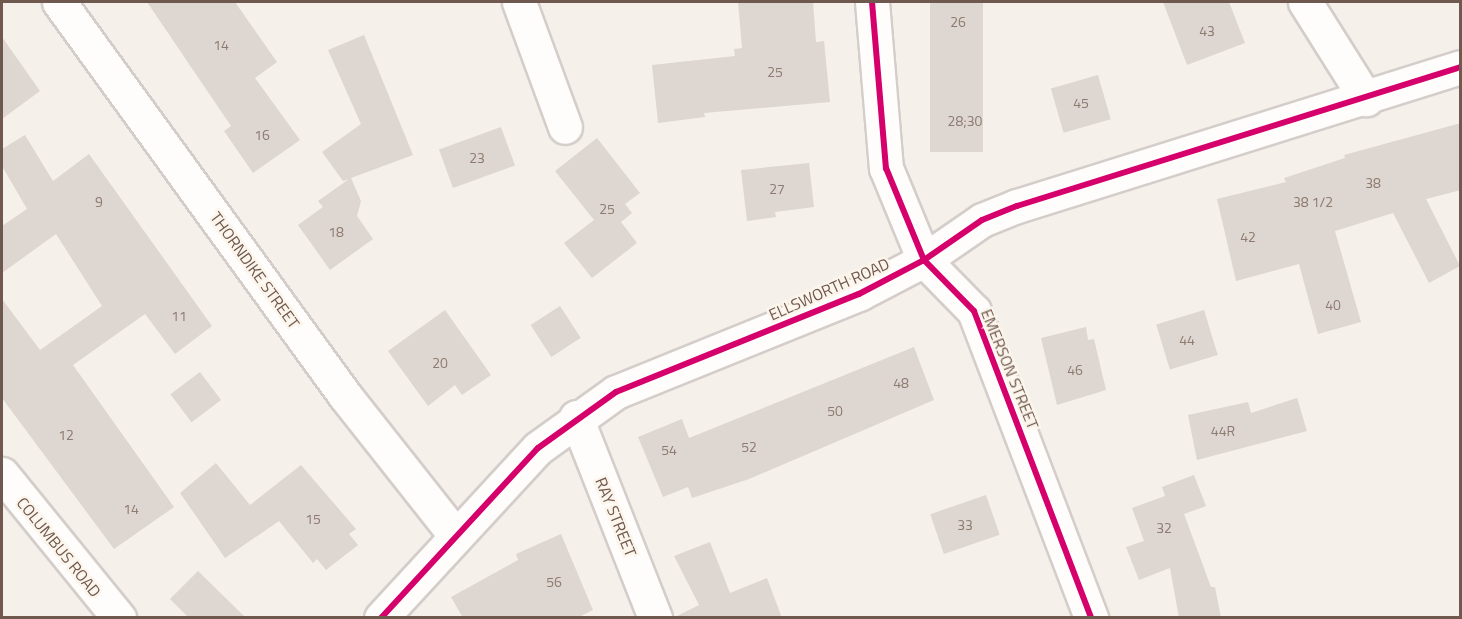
<!DOCTYPE html>
<style>
body{margin:0}
#map{position:relative;width:1462px;height:619px;overflow:hidden;background:#f5f0ea;font-family:"Titillium Web",sans-serif}
div>[style]{position:absolute}
[style*='--x']{left:calc(var(--x)*1px);top:calc(var(--y)*1px);width:calc(var(--w)*1px);rotate:calc(var(--a)*1deg)}
.building>*{inset:0;background:#ded6d0;transform-origin:0 0}
.roads{filter:drop-shadow(2px 0 #d4cdc9) drop-shadow(-2px 0 #d4cdc9) drop-shadow(0 2px #d4cdc9) drop-shadow(0 -2px #d4cdc9)}
.minor>*{height:33px;margin:-16.5px;padding:0 16.5px;transform-origin:16.5px;border-radius:16.5px;background:#fefdfc}
.cycleway>*{height:6px;margin:-3px;padding:0 3px;transform-origin:3px;border-radius:3px;background:#d6006c}
span{translate:-50% -50%;white-space:nowrap;text-align:center;line-height:1.15;-webkit-text-stroke:5px #fcf5ec;paint-order:stroke}
.number-label{font-size:14px;color:#8d7a71}
.number-label span{-webkit-text-stroke-width:0}
.street-label{font-size:16px;color:#6f584e}
.frame{position:absolute;inset:0;border:3px solid #6f584e;pointer-events:none}
</style>
<div id="map">
<div class="building">
<div style="clip-path:polygon(147px 2px,235px 2px,277px 62px,255px 78px,300px 140px,253px 173px,224px 131px,231px 126px)"></div>
<div style="clip-path:polygon(738px 2px,813px 2px,816px 42px,824px 41px,830px 102px,704px 113px,705px 117px,658px 123px,652px 65px,735px 56px,734px 49px,742px 48px)"></div>
<div style="left:930px;top:2px;width:53px;height:150px"></div>
<div style="clip-path:polygon(1163px 2px,1229px 2px,1245px 43px,1187px 65px)"></div>
<div style="clip-path:polygon(364px 35px,413px 155px,351px 178px,361px 201px,357px 216px,373px 239px,330px 270px,298px 225px,323px 207px,318px 201px,349px 179px,343px 181px,322px 152px,361px 124px,328px 50px)"></div>
<div style="clip-path:polygon(2px 37px,40px 91px,2px 119px)"></div>
<div style="left:1098px;top:75px;width:46px;height:49px;rotate:74deg"></div>
<div style="clip-path:polygon(1461px 123px,1461px 190px,1426px 199px,1460px 266px,1429px 283px,1393px 213px,1335px 231px,1361px 322px,1318px 334px,1299px 264px,1236px 281px,1217px 199px,1286px 182px,1284px 178px,1345px 158px,1344px 155px)"></div>
<div style="left:501px;top:127px;width:41px;height:66px;rotate:70deg"></div>
<div style="clip-path:polygon(25px 135px,53px 181px,89px 154px,212px 326px,175px 354px,145px 314px,73px 365px,174px 507px,114px 549px,2px 398px,2px 299px,40px 350px,102px 306px,56px 234px,2px 273px,2px 226px,27px 209px,2px 166px,2px 149px)"></div>
<div style="clip-path:polygon(597px 138px,640px 193px,625px 204px,632px 213px,621px 222px,637px 243px,592px 278px,564px 243px,594px 220px,555px 171px)"></div>
<div style="clip-path:polygon(809px 163px,814px 207px,775px 212px,776px 217px,747px 221px,741px 170px)"></div>
<div style="left:560px;top:306px;width:38px;height:35px;rotate:57deg"></div>
<div style="clip-path:polygon(445px 310px,491px 375px,462px 395px,455px 385px,428px 406px,388px 351px)"></div>
<div style="left:1204px;top:310px;width:47px;height:50px;rotate:73deg"></div>
<div style="clip-path:polygon(1086px 327px,1088px 340px,1094px 339px,1106px 390px,1057px 405px,1041px 338px)"></div>
<div style="clip-path:polygon(914px 347px,934px 400px,749px 479px,692px 498px,688px 487px,663px 497px,638px 437px,682px 419px,689px 438px)"></div>
<div style="left:200px;top:372px;width:35px;height:37px;rotate:53deg"></div>
<div style="clip-path:polygon(1297px 398px,1307px 431px,1197px 460px,1188px 415px,1248px 402px,1251px 413px)"></div>
<div style="clip-path:polygon(216px 463px,250px 505px,301px 465px,356px 529px,349px 534px,358px 545px,326px 570px,317px 559px,313px 563px,279px 521px,225px 558px,180px 493px)"></div>
<div style="clip-path:polygon(1194px 475px,1206px 506px,1184px 514px,1211px 587px,1215px 587px,1221px 618px,1179px 618px,1170px 568px,1139px 580px,1126px 547px,1144px 541px,1132px 508px,1165px 496px,1162px 487px)"></div>
<div style="left:986px;top:495px;width:42px;height:59px;rotate:71deg"></div>
<div style="clip-path:polygon(561px 534px,593px 610px,577px 618px,463px 618px,451px 597px,518px 560px,516px 554px)"></div>
<div style="clip-path:polygon(710px 542px,730px 593px,767px 578px,782px 618px,673px 618px,699px 605px,674px 556px)"></div>
<div style="clip-path:polygon(198px 571px,246px 618px,189px 618px,170px 599px)"></div>
</div>
<div class="roads">
<div class="minor">
<div style="--x:59;--y:2;--w:488;--a:54"></div>
<div style="--x:346;--y:397;--w:176;--a:51.7"></div>
<div style="--x:519;--y:2;--w:133;--a:69.8"></div>
<div style="--x:872;--y:2;--w:167;--a:85.2"></div>
<div style="--x:886;--y:168;--w:100;--a:67.6"></div>
<div style="--x:924;--y:260;--w:71;--a:45.6"></div>
<div style="--x:974;--y:311;--w:329;--a:69.1"></div>
<div style="--x:1305;--y:2;--w:115;--a:57.8"></div>
<div style="--x:576;--y:417;--w:216;--a:68.5"></div>
<div style="--x:2;--y:474;--w:186;--a:50.9"></div>
<div style="--x:381;--y:618;--w:231;--a:-47.3"></div>
<div style="--x:538;--y:448;--w:96;--a:-35.7"></div>
<div style="--x:616;--y:392;--w:262;--a:-22"></div>
<div style="--x:859;--y:294;--w:73;--a:-27.6"></div>
<div style="--x:924;--y:260;--w:70;--a:-34.6"></div>
<div style="--x:982;--y:220;--w:38;--a:-22"></div>
<div style="--x:1017;--y:206;--w:464;--a:-17.4"></div>
</div>
</div>
<div class="cycleway">
<div style="--x:872;--y:2;--w:167;--a:85.2"></div>
<div style="--x:886;--y:168;--w:100;--a:67.6"></div>
<div style="--x:924;--y:260;--w:71;--a:45.6"></div>
<div style="--x:974;--y:311;--w:329;--a:69.1"></div>
<div style="--x:381;--y:618;--w:231;--a:-47.3"></div>
<div style="--x:538;--y:448;--w:96;--a:-35.7"></div>
<div style="--x:616;--y:392;--w:262;--a:-22"></div>
<div style="--x:859;--y:294;--w:73;--a:-27.6"></div>
<div style="--x:924;--y:260;--w:70;--a:-34.6"></div>
<div style="--x:982;--y:220;--w:38;--a:-22"></div>
<div style="--x:1017;--y:206;--w:464;--a:-17.4"></div>
</div>
<div class="number-label">
<span style="left:958px;top:22px">26</span>
<span style="left:1207px;top:31px">43</span>
<span style="left:221px;top:45px">14</span>
<span style="left:775px;top:72px">25</span>
<span style="left:1081px;top:103px">45</span>
<span style="left:965px;top:121px">28;30</span>
<span style="left:262px;top:135px">16</span>
<span style="left:477px;top:158px">23</span>
<span style="left:1373px;top:183px">38</span>
<span style="left:777px;top:189px">27</span>
<span style="left:99px;top:202px">9</span>
<span style="left:1313px;top:202px">38 1/2</span>
<span style="left:607px;top:209px">25</span>
<span style="left:336px;top:232px">18</span>
<span style="left:1248px;top:237px">42</span>
<span style="left:1333px;top:305px">40</span>
<span style="left:179px;top:316px">11</span>
<span style="left:1187px;top:340px">44</span>
<span style="left:440px;top:363px">20</span>
<span style="left:1075px;top:370px">46</span>
<span style="left:901px;top:383px">48</span>
<span style="left:835px;top:411px">50</span>
<span style="left:1223px;top:431px">44R</span>
<span style="left:66px;top:435px">12</span>
<span style="left:749px;top:447px">52</span>
<span style="left:669px;top:450px">54</span>
<span style="left:131px;top:509px">14</span>
<span style="left:313px;top:519px">15</span>
<span style="left:965px;top:525px">33</span>
<span style="left:1164px;top:528px">32</span>
<span style="left:554px;top:582px">56</span>
</div>
<div class="street-label">
<span style="left:255px;top:270px;rotate:54deg">THORNDIKE STREET</span>
<span style="left:829px;top:289px;rotate:-24deg">ELLSWORTH ROAD</span>
<span style="left:1010px;top:369px;rotate:68deg">EMERSON STREET</span>
<span style="left:616px;top:517px;rotate:68deg">RAY STREET</span>
<span style="left:59px;top:547px;rotate:51deg">COLUMBUS ROAD</span>
</div>
<div class="frame"></div>
</div>
